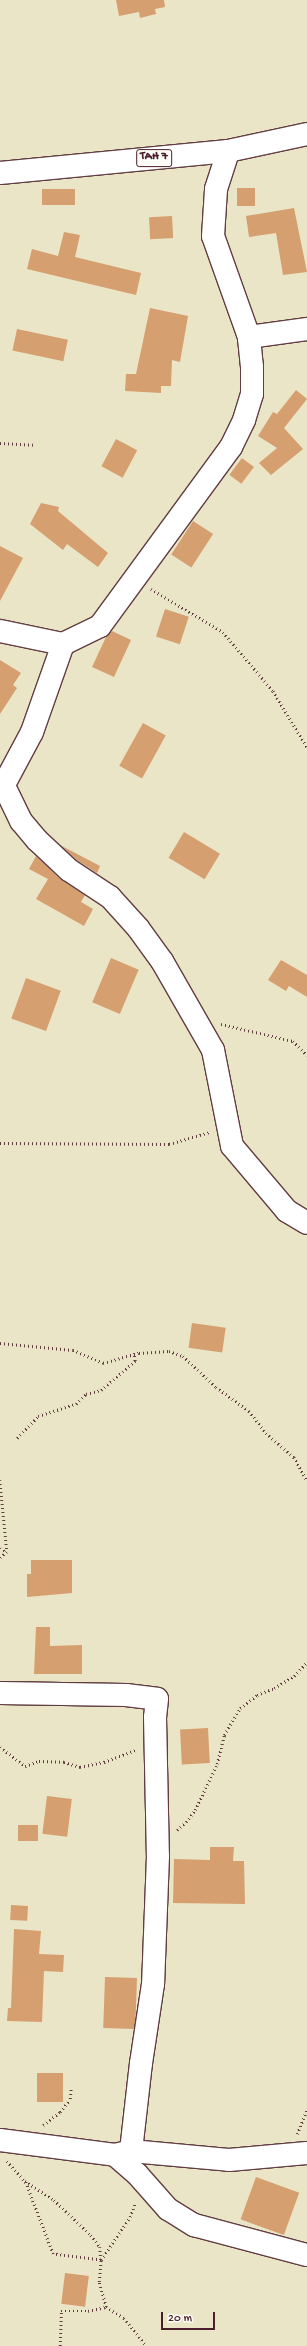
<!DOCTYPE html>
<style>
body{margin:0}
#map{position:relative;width:307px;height:2346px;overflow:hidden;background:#eae5c6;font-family:"Gochi Hand",sans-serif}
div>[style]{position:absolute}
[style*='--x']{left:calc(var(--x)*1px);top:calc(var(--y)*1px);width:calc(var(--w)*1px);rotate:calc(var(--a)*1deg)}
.building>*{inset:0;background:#d69f6f;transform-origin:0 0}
.path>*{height:2.5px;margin-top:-1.25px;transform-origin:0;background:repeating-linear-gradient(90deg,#623d42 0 1px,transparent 0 4px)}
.roads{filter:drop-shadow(1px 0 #623d42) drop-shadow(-1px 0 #623d42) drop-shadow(0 1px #623d42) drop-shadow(0 -1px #623d42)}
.street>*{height:22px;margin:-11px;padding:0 11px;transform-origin:11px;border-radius:11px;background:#fff}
.highway>*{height:22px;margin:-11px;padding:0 11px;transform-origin:11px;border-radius:11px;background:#fff}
span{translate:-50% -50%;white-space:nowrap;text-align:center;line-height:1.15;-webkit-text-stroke:3.5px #fdfcf7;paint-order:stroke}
.shield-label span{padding:1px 3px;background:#fdfcf7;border:1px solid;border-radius:3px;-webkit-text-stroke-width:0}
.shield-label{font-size:12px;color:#4a1f2b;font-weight:700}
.scale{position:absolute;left:161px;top:2312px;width:54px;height:18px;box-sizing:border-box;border:2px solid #4a1f2b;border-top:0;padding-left:5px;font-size:12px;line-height:14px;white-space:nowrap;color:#4a1f2b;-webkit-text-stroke:3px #fdfcf7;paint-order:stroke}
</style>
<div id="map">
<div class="building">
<div style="clip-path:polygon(116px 0,164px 0,165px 7px,155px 9px,156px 14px,140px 18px,139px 12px,119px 16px)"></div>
<div style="left:237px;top:188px;width:18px;height:18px"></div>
<div style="left:75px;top:189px;width:16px;height:33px;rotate:90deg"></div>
<div style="clip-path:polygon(294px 208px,307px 272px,283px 275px,276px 233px,249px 237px,246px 216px)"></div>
<div style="left:172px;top:216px;width:22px;height:23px;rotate:87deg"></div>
<div style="clip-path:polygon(64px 232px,80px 235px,75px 257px,141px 273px,136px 295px,27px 269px,32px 249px,58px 256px)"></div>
<div style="clip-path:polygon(150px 308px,188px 316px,180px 362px,172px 360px,171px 386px,161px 386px,161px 393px,125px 391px,126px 374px,136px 374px)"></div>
<div style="left:17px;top:329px;width:52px;height:22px;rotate:12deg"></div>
<div style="clip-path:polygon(296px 390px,307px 399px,284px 428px,303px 449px,271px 475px,259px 463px,277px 448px,258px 436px,273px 412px,277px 414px)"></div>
<div style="left:116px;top:439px;width:24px;height:31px;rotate:28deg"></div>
<div style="left:242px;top:458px;width:15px;height:21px;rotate:37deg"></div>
<div style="clip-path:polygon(41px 503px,59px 507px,58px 511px,108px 553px,98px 567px,67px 544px,63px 550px,30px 524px)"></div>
<div style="left:193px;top:521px;width:24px;height:40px;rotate:33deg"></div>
<div style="clip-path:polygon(0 546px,23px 558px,0 601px)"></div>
<div style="left:165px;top:609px;width:25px;height:29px;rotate:18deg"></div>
<div style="clip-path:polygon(112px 631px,131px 640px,114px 677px,92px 667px,106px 637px)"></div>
<div style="clip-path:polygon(0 660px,21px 673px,13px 685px,17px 688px,0 714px)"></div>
<div style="left:143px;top:723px;width:26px;height:49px;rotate:29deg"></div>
<div style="left:184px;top:832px;width:42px;height:30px;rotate:31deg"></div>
<div style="clip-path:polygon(60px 845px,100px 866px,97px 873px,77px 860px)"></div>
<div style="clip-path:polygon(36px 856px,60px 879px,85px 895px,81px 902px,93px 909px,84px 926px,36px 899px,48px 879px,29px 869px)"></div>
<div style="left:111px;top:958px;width:30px;height:48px;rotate:23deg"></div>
<div style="clip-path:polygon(281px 960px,307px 975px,307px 997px,289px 986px,286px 991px,268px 980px)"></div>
<div style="left:26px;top:978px;width:37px;height:43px;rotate:20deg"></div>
<div style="left:192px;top:1323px;width:34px;height:25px;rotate:8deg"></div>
<div style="clip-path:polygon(31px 1560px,72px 1560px,72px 1593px,27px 1597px,27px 1574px,31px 1574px)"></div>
<div style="clip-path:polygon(36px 1627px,50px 1627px,50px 1646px,82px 1645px,82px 1674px,34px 1674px)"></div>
<div style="left:208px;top:1728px;width:35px;height:28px;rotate:87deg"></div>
<div style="left:47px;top:1796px;width:25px;height:38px;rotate:7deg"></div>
<div style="left:38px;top:1825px;width:16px;height:20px;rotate:90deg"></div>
<div style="clip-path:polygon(210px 1847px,234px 1847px,233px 1861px,244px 1861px,245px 1904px,173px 1903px,174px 1859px,210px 1860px)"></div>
<div style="left:11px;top:1905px;width:17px;height:15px;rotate:3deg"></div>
<div style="clip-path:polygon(14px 1929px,41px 1931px,39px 1954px,64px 1955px,63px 1972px,44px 1971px,42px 2022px,7px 2021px,8px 2008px,11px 2008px)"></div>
<div style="left:105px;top:1977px;width:32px;height:51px;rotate:2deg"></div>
<div style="left:37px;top:2073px;width:26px;height:29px"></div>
<div style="left:256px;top:2177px;width:46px;height:45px;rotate:20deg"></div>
<div style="left:65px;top:2273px;width:24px;height:31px;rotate:7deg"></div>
</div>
<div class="path">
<div style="--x:0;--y:443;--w:33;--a:3"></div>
<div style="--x:151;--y:589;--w:84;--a:30.8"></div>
<div style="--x:223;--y:632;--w:77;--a:49.7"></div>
<div style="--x:273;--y:691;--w:66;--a:58.7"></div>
<div style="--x:221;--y:1024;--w:74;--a:13.3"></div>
<div style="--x:293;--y:1041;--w:20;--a:45"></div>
<div style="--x:0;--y:1143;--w:169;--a:0.3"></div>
<div style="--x:169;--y:1144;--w:43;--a:-16.3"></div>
<div style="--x:0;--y:1343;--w:73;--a:5.5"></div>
<div style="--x:73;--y:1350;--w:33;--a:23"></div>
<div style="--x:103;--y:1363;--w:37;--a:-16"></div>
<div style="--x:139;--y:1353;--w:30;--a:-4"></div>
<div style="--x:169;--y:1351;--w:15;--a:20"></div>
<div style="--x:183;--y:1356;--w:45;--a:43.2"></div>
<div style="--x:216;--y:1387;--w:41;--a:36"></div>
<div style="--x:249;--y:1411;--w:28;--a:52"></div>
<div style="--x:266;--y:1433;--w:37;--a:41"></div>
<div style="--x:294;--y:1457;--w:26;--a:61"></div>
<div style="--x:17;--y:1438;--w:30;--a:-46"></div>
<div style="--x:38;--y:1416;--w:40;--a:-18"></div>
<div style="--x:76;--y:1404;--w:14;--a:-45"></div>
<div style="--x:86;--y:1394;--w:16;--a:-15"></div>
<div style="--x:101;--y:1390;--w:45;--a:-40.5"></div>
<div style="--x:135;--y:1361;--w:6;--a:-99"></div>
<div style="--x:0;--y:1480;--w:72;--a:84.4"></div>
<div style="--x:7;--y:1552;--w:9;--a:139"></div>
<div style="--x:0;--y:1548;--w:7;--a:34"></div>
<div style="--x:0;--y:1747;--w:31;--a:37"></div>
<div style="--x:25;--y:1766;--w:15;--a:-20"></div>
<div style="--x:39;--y:1761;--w:25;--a:2"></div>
<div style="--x:64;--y:1762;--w:17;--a:17"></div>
<div style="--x:80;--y:1767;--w:25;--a:-12"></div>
<div style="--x:104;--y:1762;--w:34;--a:-21"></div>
<div style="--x:177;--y:1830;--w:12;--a:-42"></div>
<div style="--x:186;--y:1822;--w:15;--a:-53"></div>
<div style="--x:195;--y:1810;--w:51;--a:-64.4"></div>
<div style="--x:217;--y:1764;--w:30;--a:-76"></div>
<div style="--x:224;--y:1735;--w:31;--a:-59"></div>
<div style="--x:240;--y:1708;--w:21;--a:-37"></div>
<div style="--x:257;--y:1695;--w:18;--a:-22"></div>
<div style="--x:274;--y:1688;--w:23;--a:-31"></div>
<div style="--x:294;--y:1676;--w:19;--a:-47"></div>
<div style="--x:43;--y:2125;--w:21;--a:-37"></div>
<div style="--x:60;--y:2112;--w:16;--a:-52"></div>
<div style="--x:70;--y:2099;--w:11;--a:-85"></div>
<div style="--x:297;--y:2134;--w:27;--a:-68"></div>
<div style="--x:7;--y:2161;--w:27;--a:48"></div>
<div style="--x:25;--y:2181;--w:35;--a:33"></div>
<div style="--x:54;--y:2200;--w:51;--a:43.4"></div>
<div style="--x:91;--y:2235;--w:15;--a:53"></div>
<div style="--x:100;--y:2247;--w:13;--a:86"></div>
<div style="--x:101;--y:2260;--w:48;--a:-172.9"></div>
<div style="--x:53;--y:2254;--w:78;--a:-111"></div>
<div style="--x:106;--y:2307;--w:26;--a:-106"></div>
<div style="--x:99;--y:2282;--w:22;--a:-85"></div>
<div style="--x:101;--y:2260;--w:52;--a:-56"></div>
<div style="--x:130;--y:2217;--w:15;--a:-70"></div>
<div style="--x:60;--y:2346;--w:35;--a:-88"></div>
<div style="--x:61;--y:2311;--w:27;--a:0"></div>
<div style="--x:88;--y:2311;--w:18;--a:-13"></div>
<div style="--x:106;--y:2307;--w:21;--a:31"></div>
<div style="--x:124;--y:2318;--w:36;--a:51"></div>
</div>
<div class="roads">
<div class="street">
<div style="--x:249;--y:337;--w:59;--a:-7.9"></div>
<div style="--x:0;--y:631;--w:64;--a:11.7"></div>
<div style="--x:4;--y:786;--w:39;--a:64"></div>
<div style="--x:21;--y:821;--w:25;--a:50"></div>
<div style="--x:37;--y:840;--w:44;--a:43.2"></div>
<div style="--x:69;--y:870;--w:49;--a:33.4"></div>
<div style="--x:110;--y:897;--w:42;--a:47.9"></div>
<div style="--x:138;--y:928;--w:41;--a:54"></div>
<div style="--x:162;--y:961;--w:103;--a:60.2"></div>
<div style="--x:213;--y:1050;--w:98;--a:78.8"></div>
<div style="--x:232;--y:1146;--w:85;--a:49.8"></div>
<div style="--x:287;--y:1211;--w:23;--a:31"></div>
<div style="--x:0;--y:792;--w:68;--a:-61.9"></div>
<div style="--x:32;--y:732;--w:93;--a:-70.6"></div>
<div style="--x:63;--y:644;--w:41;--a:-25.9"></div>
<div style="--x:100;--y:626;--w:222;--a:-53.8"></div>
<div style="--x:231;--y:447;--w:30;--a:-64"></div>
<div style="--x:244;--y:420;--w:27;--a:-73"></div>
<div style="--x:252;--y:394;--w:27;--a:-90"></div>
<div style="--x:252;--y:367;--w:30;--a:-96"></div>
<div style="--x:249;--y:337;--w:107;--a:-109.6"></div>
<div style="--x:213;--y:236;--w:47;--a:-86.3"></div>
<div style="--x:216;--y:189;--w:40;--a:-72"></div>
<div style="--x:0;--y:1693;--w:126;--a:0.9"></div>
<div style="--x:126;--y:1695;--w:31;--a:7"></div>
<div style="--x:157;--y:1699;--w:18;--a:96"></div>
<div style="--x:155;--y:1717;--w:139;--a:88.8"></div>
<div style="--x:158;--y:1856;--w:128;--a:92.2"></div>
<div style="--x:153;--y:1984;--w:80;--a:98.6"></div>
<div style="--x:141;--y:2063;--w:89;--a:96.5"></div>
<div style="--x:0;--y:2140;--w:116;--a:7.4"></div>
<div style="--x:115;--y:2155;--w:16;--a:-14"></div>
<div style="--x:131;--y:2151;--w:98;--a:5.2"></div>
<div style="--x:229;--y:2160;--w:78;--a:-5.1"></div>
<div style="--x:115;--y:2155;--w:29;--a:41"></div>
<div style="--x:137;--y:2174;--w:47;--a:48.5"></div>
<div style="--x:168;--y:2209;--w:31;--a:32"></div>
<div style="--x:194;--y:2225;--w:117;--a:14.9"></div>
</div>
<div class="highway">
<div style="--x:0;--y:173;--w:229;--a:-5.5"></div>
<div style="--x:228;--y:151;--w:81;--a:-12.1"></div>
</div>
</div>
<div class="shield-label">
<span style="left:154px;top:158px">TAH 7</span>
</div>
<div class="scale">20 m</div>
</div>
